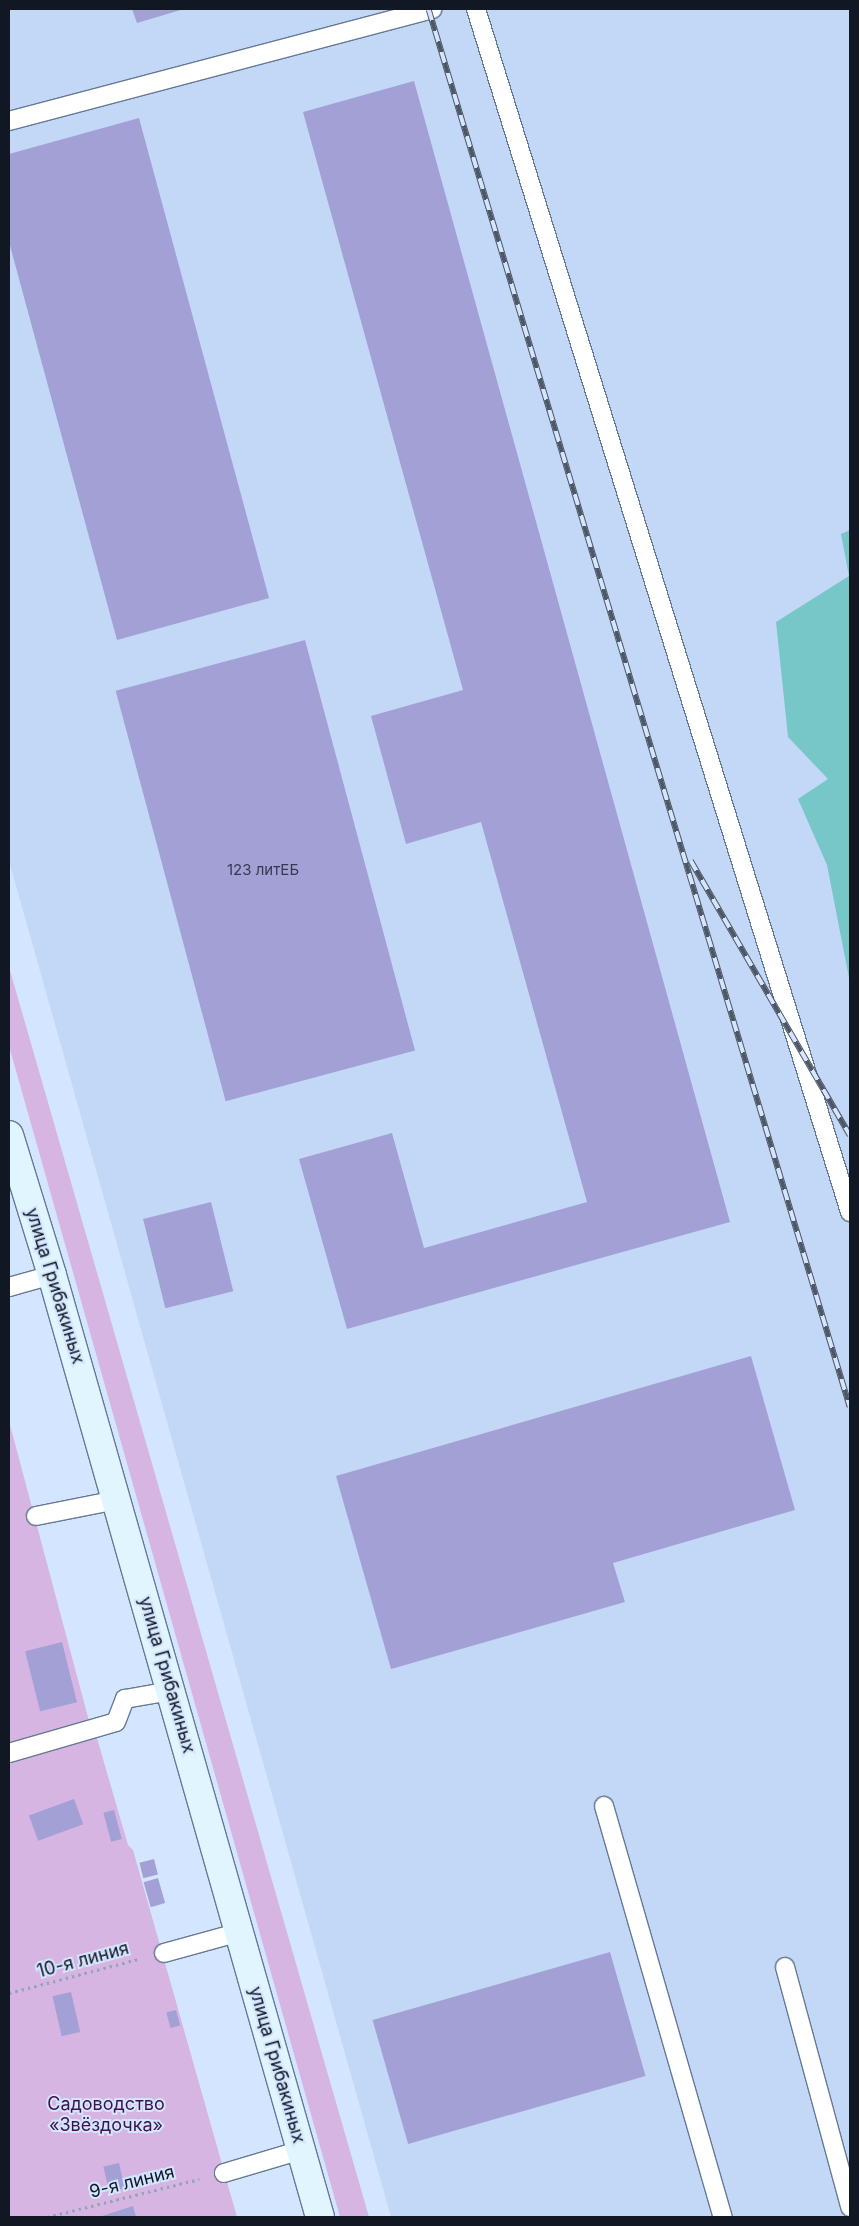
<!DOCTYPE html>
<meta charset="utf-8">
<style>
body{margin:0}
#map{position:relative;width:859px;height:2226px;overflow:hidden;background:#d4e6ff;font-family:Inter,sans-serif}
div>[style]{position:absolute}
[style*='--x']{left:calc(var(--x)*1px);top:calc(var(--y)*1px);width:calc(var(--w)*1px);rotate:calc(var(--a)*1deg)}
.built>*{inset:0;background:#c3d8f6}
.green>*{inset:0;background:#d6b5e2}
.water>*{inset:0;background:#77c7c9}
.building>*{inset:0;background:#a3a0d6;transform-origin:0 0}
.path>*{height:3px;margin-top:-1.5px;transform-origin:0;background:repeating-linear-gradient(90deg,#95a4b8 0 2.5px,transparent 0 6.5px)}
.roads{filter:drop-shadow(1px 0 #667995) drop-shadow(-1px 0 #667995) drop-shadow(0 1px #667995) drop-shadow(0 -1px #667995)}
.lane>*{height:18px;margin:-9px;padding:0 9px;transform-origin:9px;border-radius:9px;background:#fff}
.secondary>*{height:28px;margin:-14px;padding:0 14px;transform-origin:14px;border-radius:14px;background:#e0f5ff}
.rail>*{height:5.5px;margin-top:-2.75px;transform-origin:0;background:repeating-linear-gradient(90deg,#d4e6ff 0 11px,#4d5766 0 22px);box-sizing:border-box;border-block:1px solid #4d5766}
span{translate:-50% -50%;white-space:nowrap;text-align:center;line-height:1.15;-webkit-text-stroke:4px #d4e6ff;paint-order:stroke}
.number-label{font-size:15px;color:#363a50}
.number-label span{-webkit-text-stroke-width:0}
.street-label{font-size:18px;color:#111823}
.park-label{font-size:18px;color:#3e114c}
.frame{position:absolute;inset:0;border:10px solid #111823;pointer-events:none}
</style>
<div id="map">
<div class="built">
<div style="clip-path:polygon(9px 9px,850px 9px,850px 2217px,391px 2217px,9px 861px)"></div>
</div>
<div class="green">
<div style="clip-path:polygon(9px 967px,369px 2217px,340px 2217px,9px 1046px)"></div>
<div style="clip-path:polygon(9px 1421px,89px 1721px,92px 1721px,128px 1845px,133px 1850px,237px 2217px,9px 2217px)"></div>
</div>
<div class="water">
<div style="clip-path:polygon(850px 530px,850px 983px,827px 865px,798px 799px,828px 779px,788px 737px,776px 622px,849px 576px,841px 534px)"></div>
</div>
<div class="building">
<div style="clip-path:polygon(132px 9px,184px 9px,137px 23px)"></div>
<div style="clip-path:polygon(414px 81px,730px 1222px,347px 1329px,299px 1159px,392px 1133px,424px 1248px,587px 1202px,481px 822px,406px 844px,371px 716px,463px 690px,303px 112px)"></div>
<div style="clip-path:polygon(139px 118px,269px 598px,117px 640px,9px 242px,9px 154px)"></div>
<div style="left:305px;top:640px;width:425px;height:196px;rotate:75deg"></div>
<div style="left:211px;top:1202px;width:92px;height:70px;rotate:76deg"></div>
<div style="clip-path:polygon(751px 1356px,795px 1510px,613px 1563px,625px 1602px,391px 1669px,336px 1476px)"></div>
<div style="left:62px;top:1642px;width:62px;height:38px;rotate:76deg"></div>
<div style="left:74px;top:1799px;width:27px;height:48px;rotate:70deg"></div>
<div style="left:114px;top:1810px;width:30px;height:11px;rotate:75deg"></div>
<div style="left:154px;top:1859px;width:16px;height:15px;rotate:76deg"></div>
<div style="left:158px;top:1878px;width:26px;height:15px;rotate:74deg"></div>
<div style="left:610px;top:1952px;width:129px;height:247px;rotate:74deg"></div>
<div style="left:71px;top:1992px;width:41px;height:19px;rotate:77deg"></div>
<div style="left:176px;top:2010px;width:16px;height:10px;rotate:75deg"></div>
<div style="left:119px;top:2163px;width:26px;height:16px;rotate:77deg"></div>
<div style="clip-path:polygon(133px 2206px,136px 2217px,99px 2217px)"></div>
</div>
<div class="path">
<div style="--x:9;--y:1993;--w:134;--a:-14.7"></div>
<div style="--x:47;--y:2217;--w:157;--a:-14"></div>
</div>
<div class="roads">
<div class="lane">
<div style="--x:476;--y:9;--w:1260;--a:72.73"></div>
<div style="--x:9;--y:121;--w:438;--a:-14.8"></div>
<div style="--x:9;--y:1287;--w:45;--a:-15.6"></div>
<div style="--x:36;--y:1516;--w:83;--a:-11.2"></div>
<div style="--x:9;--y:1753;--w:111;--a:-16.2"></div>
<div style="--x:116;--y:1722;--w:25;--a:-69"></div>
<div style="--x:125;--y:1699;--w:47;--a:-9.9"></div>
<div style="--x:604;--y:1806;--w:428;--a:73.9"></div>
<div style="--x:164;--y:1953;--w:79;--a:-15.4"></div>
<div style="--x:785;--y:1967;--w:249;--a:74.8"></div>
<div style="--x:224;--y:2173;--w:80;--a:-16.6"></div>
</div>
<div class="secondary">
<div style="--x:9;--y:1135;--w:146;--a:72.9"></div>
<div style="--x:52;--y:1275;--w:979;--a:74.12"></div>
</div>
</div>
<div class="rail">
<div style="--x:429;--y:10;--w:1459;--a:73.23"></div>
<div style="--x:691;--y:861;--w:317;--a:59.9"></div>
</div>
<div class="number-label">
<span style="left:263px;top:870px">123 литЕБ</span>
</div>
<div class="street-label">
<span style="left:55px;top:1286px;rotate:73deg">улица Грибакиных</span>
<span style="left:167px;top:1675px;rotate:74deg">улица Грибакиных</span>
<span style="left:83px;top:1960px;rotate:-15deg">10-я линия</span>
<span style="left:277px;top:2065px;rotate:74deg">улица Грибакиных</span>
<span style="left:132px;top:2182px;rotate:-14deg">9-я линия</span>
</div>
<div class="park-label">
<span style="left:106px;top:2115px">Садоводство<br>«Звёздочка»</span>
</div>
<div class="frame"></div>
</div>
